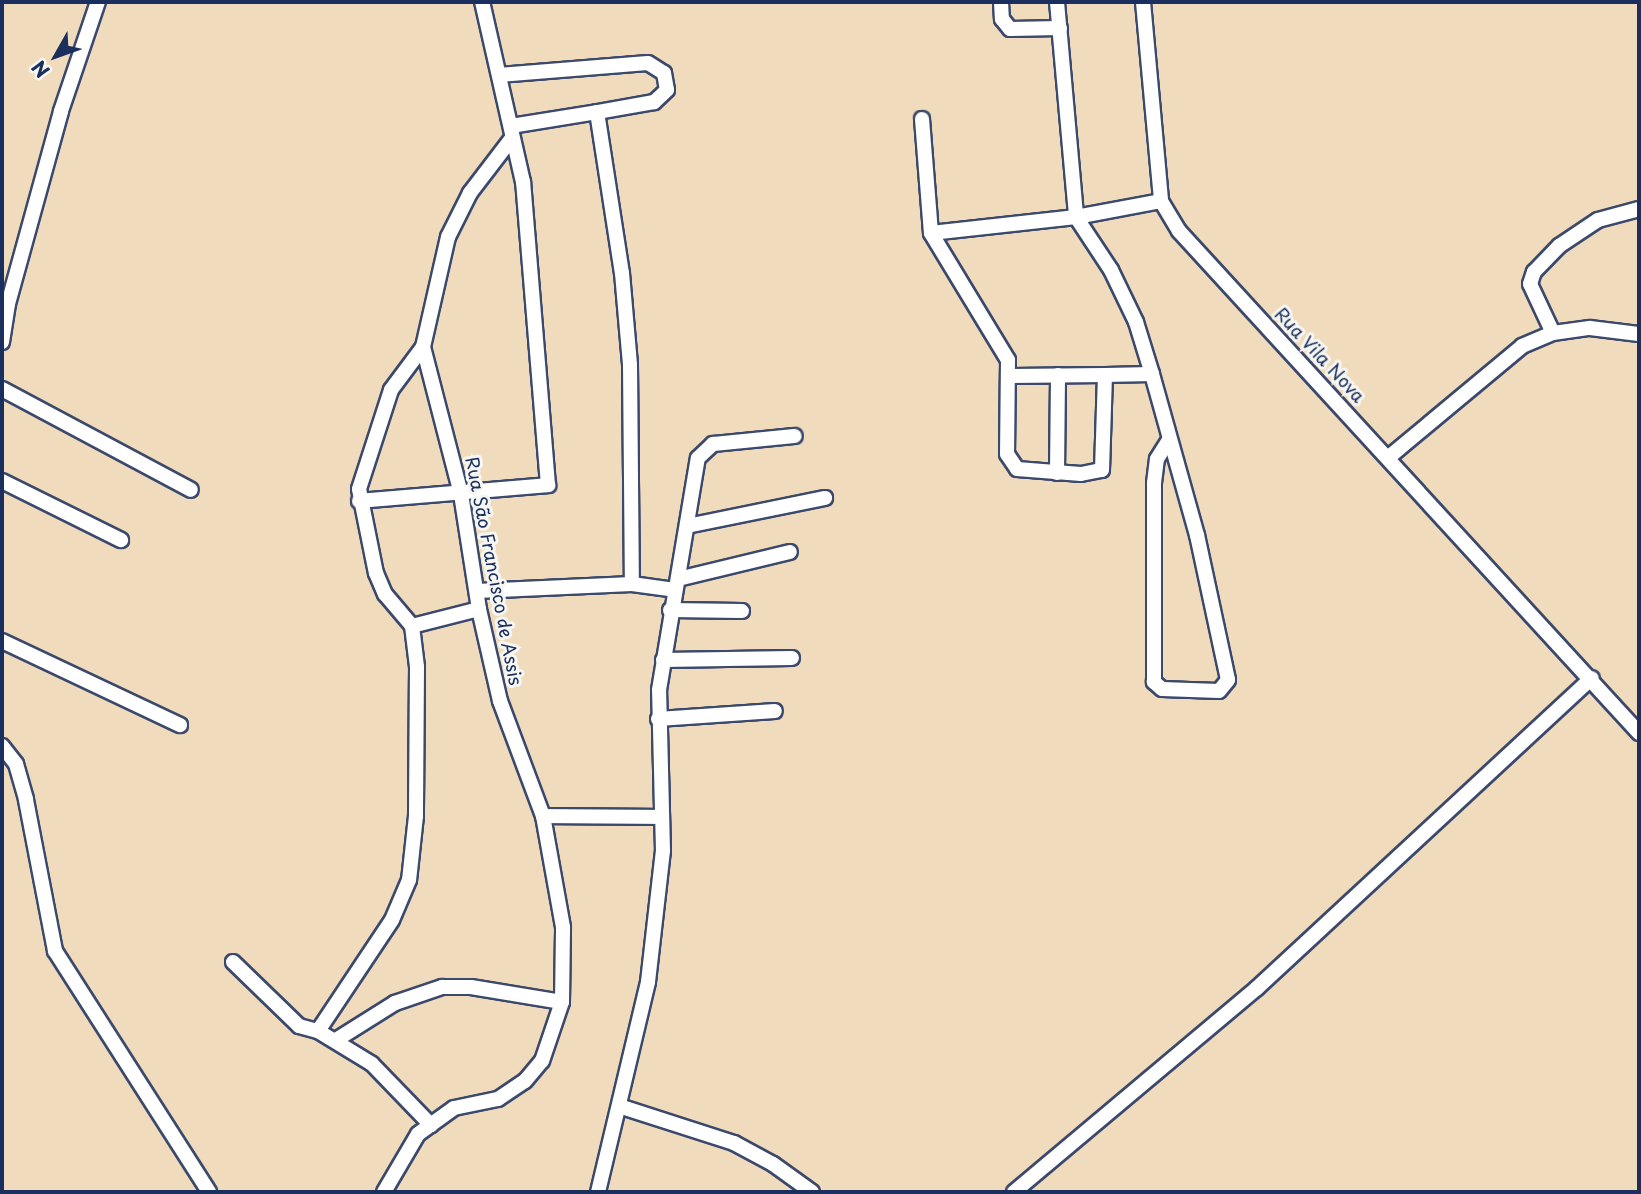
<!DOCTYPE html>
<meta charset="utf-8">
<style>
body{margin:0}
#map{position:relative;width:1641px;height:1194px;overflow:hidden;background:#f1dbbd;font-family:"Playpen Sans",sans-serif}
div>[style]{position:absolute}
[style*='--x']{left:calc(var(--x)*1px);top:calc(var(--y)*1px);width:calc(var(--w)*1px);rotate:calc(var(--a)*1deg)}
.roads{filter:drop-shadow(2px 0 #3b496c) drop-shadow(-2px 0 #3b496c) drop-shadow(0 2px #3b496c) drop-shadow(0 -2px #3b496c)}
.street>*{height:14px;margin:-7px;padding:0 7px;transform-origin:7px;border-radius:7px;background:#fff}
span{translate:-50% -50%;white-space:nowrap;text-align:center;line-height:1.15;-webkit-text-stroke:6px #f6f6f2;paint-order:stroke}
.street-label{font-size:18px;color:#1b2f5e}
.frame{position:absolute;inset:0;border:4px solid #1b2f5e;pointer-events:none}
.north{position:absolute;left:21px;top:21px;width:70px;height:70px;-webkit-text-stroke:5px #f6f6f2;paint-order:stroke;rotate:230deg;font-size:19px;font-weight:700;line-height:28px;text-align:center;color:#1b2f5e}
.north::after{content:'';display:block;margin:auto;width:24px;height:32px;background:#1b2f5e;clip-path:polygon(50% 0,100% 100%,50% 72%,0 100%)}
</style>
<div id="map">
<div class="roads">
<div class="street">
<div style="--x:1001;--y:2;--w:17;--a:87"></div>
<div style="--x:1002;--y:19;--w:13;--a:51"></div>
<div style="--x:1010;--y:29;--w:50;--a:-1.1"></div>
<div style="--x:1057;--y:2;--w:216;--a:84.9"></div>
<div style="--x:1076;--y:217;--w:64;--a:56.6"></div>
<div style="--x:1111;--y:270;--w:58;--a:64.3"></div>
<div style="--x:1136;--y:322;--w:54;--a:72.9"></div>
<div style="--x:1152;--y:374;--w:167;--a:74.4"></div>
<div style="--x:1197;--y:535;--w:148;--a:77.9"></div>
<div style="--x:1228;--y:680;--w:14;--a:129"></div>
<div style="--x:1219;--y:691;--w:57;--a:-178"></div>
<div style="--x:1162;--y:689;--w:11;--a:-139"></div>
<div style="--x:1154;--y:682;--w:199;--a:-90"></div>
<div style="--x:1154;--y:483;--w:24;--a:-83"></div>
<div style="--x:1157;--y:459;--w:22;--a:-58"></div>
<div style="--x:1143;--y:2;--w:200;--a:84.8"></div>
<div style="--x:1161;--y:201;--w:35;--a:59"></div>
<div style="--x:1179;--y:231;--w:681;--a:47.5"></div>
<div style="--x:499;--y:75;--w:149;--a:-4.6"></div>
<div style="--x:648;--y:63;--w:19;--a:32"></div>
<div style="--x:664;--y:73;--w:17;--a:80"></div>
<div style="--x:667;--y:90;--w:18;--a:137"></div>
<div style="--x:654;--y:102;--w:58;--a:170"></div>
<div style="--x:922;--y:119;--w:114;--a:85.5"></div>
<div style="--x:931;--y:233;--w:146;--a:-6.3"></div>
<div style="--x:1076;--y:217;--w:86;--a:-10.7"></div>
<div style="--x:511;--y:126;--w:87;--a:-9.2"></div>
<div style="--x:597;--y:112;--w:163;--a:81.2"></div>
<div style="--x:622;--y:273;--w:92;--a:85"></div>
<div style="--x:630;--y:365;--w:219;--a:89.5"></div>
<div style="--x:931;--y:233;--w:149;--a:58.8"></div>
<div style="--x:1008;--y:360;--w:94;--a:90.6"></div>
<div style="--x:1007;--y:454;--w:18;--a:56"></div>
<div style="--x:1017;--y:469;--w:64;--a:4.5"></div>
<div style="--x:1081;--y:474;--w:21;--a:-11"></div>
<div style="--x:1102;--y:470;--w:95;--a:-88.2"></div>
<div style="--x:1105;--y:375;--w:47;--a:-1.2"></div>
<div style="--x:1553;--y:333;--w:54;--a:-115.1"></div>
<div style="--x:1530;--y:284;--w:13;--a:-72"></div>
<div style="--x:1534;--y:272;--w:36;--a:-46"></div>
<div style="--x:1559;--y:246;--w:47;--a:-33.7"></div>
<div style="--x:1598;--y:220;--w:42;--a:-15"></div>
<div style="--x:2;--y:342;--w:38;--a:-81"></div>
<div style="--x:8;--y:304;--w:200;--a:-74.6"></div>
<div style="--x:61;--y:111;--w:115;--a:-71.3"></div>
<div style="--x:423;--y:347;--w:54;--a:126.7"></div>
<div style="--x:391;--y:390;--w:104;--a:107.9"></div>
<div style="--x:359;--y:489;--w:86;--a:78.6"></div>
<div style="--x:376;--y:573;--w:23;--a:67"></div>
<div style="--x:385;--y:594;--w:42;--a:49.8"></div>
<div style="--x:412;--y:626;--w:41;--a:83"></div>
<div style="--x:417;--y:667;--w:149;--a:90.4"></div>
<div style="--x:416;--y:816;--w:64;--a:96.2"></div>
<div style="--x:409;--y:880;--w:43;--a:113"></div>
<div style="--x:392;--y:920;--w:133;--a:123.7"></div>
<div style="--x:318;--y:1031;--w:63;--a:31.4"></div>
<div style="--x:372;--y:1064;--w:85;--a:46"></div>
<div style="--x:1011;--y:376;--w:94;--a:-0.6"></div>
<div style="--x:2;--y:389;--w:214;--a:28.1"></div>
<div style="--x:1389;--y:457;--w:173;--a:-39.8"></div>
<div style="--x:1522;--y:346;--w:34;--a:-23"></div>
<div style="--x:1553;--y:333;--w:37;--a:-8"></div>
<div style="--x:1590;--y:328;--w:49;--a:7"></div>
<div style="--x:1057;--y:473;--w:98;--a:-89.4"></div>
<div style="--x:2;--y:481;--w:133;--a:26.4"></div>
<div style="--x:359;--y:501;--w:190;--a:-4.8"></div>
<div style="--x:548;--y:485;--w:304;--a:-94.7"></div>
<div style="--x:523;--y:182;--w:185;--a:-102.8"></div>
<div style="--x:687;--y:526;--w:141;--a:-11.5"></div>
<div style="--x:678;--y:579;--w:115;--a:-13.6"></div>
<div style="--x:477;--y:591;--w:155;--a:-2.6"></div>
<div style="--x:632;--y:584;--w:43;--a:7.9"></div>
<div style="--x:670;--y:610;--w:72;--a:0.8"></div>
<div style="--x:412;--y:626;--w:69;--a:-14.2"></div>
<div style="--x:2;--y:641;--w:197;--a:25.3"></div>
<div style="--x:663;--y:660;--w:129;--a:-0.9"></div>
<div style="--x:658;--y:719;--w:117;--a:-3.9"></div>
<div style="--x:2;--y:746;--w:23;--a:52"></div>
<div style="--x:16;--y:764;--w:37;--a:74"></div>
<div style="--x:26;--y:800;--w:154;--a:79.1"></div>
<div style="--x:55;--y:951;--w:286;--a:57.4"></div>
<div style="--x:543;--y:816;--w:119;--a:0.5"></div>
<div style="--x:233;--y:962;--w:92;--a:44.1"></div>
<div style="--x:299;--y:1026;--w:20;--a:15"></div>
<div style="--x:336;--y:1040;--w:70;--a:-32.1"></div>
<div style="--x:395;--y:1003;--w:50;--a:-18.8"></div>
<div style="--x:442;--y:987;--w:29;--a:0"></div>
<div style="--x:471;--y:987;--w:92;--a:9.4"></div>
<div style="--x:622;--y:1107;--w:118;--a:17.8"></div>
<div style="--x:734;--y:1143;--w:44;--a:28.3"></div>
<div style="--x:773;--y:1164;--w:48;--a:35.7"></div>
<div style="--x:384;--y:1192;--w:67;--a:-59.6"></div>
<div style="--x:418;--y:1134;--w:44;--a:-35.8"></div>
<div style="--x:454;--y:1108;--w:45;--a:-11.6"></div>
<div style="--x:498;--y:1099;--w:32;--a:-34"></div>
<div style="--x:525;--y:1081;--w:26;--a:-50"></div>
<div style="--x:542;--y:1061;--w:62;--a:-71.3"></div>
<div style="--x:562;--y:1002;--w:75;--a:-89.2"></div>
<div style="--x:563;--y:927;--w:113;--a:-100.2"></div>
<div style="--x:543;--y:816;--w:123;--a:-110.5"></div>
<div style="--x:500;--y:701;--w:94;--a:-102.9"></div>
<div style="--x:479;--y:609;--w:116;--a:-98.9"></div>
<div style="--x:461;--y:494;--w:152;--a:-104.5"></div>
<div style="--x:423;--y:347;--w:113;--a:-77.2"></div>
<div style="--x:448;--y:237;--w:49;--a:-63.4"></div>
<div style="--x:470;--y:193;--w:69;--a:-52.6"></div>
<div style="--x:598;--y:1192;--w:216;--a:-76.6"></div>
<div style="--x:648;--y:982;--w:132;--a:-83.5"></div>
<div style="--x:663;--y:851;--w:161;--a:-91.4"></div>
<div style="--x:659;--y:690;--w:235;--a:-80.5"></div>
<div style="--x:698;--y:458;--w:21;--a:-43"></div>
<div style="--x:713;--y:444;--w:82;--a:-5.6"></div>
<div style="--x:1014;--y:1192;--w:317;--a:-40"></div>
<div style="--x:1257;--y:988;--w:456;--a:-42.8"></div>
</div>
</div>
<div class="street-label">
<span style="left:1320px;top:355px;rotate:47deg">Rua Vila Nova</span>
<span style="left:494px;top:571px;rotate:79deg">Rua São Francisco de Assis</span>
</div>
<div class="frame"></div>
<div class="north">N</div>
</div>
